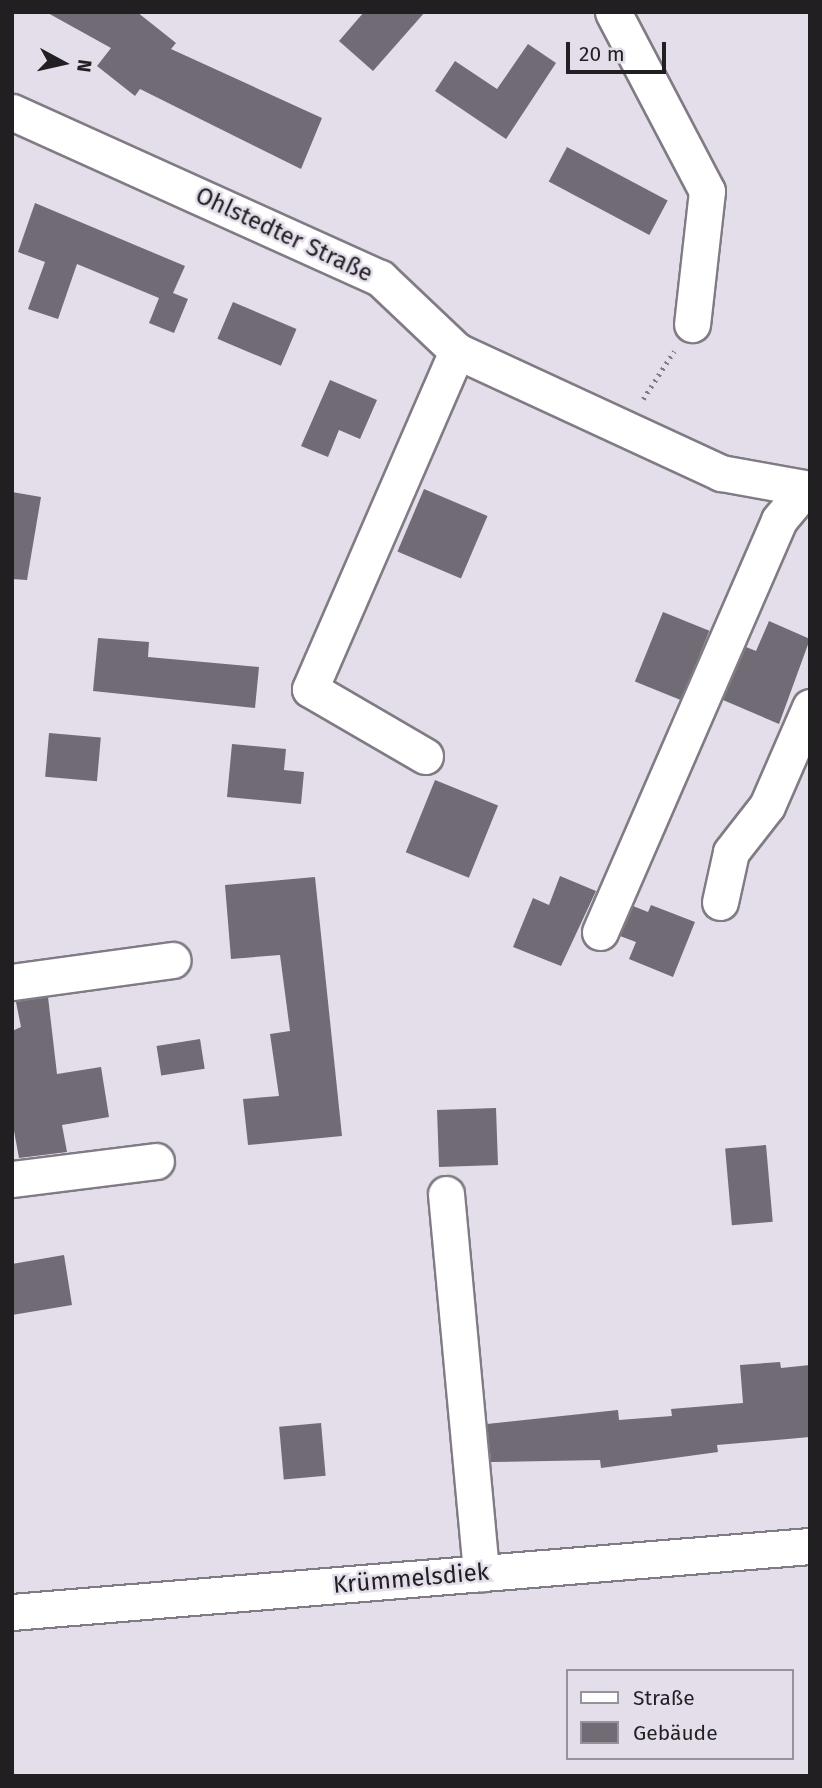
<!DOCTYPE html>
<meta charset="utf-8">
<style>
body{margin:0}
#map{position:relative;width:822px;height:1788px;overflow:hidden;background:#e3dee9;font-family:"Fira Sans",sans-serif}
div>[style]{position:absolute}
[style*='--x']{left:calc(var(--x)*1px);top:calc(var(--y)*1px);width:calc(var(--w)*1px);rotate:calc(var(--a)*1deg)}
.building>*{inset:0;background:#706b74;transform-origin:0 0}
.path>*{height:4.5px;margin-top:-2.25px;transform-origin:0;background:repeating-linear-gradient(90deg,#7e7a81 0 2px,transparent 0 7px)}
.roads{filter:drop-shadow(2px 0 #807b84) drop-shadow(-2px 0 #807b84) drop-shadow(0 2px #807b84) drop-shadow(0 -2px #807b84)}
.minor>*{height:35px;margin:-17.5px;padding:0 17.5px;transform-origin:17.5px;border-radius:17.5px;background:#fff}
span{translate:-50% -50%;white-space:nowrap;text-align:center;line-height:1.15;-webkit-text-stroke:5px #e3dee9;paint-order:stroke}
.street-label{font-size:24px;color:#221f23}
.frame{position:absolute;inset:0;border:14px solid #221f23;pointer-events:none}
.legend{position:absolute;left:566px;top:1669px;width:228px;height:91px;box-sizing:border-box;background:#e3dee9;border:2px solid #96929a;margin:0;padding:9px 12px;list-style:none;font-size:21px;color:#221f23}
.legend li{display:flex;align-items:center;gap:14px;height:35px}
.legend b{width:35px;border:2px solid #96929a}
.north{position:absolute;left:28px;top:28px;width:70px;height:70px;-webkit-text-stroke:5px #e3dee9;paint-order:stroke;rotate:98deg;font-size:19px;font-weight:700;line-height:28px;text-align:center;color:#221f23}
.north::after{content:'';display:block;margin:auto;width:24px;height:32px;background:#221f23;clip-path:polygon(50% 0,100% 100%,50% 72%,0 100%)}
.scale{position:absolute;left:566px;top:42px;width:100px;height:32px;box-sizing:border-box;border:4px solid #221f23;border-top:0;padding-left:9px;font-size:21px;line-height:24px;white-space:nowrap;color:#221f23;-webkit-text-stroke:5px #e3dee9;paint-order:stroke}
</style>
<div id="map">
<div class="building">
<div style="clip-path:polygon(46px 12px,137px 12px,176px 43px,171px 49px,322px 118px,301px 169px,140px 89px,135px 96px,97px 66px,111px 48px)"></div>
<div style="clip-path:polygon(364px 12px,425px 12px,373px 71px,339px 41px)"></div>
<div style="clip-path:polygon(528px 44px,556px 63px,506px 139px,435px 91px,455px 61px,497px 89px)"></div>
<div style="left:567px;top:147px;width:114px;height:39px;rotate:28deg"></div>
<div style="clip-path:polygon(35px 203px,185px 266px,173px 293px,188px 299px,174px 333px,149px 323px,159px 298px,77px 264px,58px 319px,28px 309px,45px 262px,18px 252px)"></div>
<div style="left:233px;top:302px;width:69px;height:40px;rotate:23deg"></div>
<div style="clip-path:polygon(330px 380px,377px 400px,360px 439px,339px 430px,328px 457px,301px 446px)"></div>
<div style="left:424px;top:489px;width:69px;height:68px;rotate:23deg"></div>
<div style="clip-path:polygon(12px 492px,41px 497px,27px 580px,12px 579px)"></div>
<div style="left:663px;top:612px;width:50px;height:75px;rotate:22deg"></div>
<div style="clip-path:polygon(769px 621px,810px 639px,779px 724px,723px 700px,746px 647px,756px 651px)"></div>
<div style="clip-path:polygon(98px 638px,149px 642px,148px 657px,259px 667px,255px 708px,93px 691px)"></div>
<div style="left:49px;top:733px;width:52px;height:44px;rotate:5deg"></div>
<div style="clip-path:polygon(232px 744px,286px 749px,284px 770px,304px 772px,301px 804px,227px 797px)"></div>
<div style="left:435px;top:780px;width:68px;height:78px;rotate:22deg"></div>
<div style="clip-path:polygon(560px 876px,596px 891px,561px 966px,513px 947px,533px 898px,549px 905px)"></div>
<div style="clip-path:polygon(315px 877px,342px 1136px,248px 1145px,243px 1099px,279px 1096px,270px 1034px,290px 1031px,280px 955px,231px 959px,225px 885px)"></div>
<div style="clip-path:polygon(651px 905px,695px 922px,673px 977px,629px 959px,636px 942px,620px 936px,633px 906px,648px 912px)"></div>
<div style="clip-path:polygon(48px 997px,57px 1074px,101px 1067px,109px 1117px,62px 1125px,67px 1152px,19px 1158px,12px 1120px,12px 1031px,21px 1027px,16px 1002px)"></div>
<div style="left:200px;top:1039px;width:30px;height:44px;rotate:81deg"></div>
<div style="left:496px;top:1108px;width:57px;height:59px;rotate:88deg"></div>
<div style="left:766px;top:1145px;width:77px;height:41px;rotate:85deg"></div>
<div style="clip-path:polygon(64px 1255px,72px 1305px,12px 1315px,12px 1264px)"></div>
<div style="clip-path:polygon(780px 1362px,781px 1368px,810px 1365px,810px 1437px,717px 1445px,718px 1452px,601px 1468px,600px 1460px,491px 1462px,487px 1424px,618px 1410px,619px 1420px,672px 1416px,671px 1409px,743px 1403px,740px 1365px)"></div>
<div style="left:321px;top:1423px;width:53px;height:42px;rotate:85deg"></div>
</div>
<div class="path">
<div style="--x:643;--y:399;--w:57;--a:-57.1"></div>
</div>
<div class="roads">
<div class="minor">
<div style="--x:613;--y:12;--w:202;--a:62.3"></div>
<div style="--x:707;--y:191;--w:134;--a:96.4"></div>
<div style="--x:12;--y:112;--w:404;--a:24.3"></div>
<div style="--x:380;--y:278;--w:106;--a:43.5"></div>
<div style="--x:457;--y:351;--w:291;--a:24.8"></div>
<div style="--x:721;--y:473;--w:90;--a:10.2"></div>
<div style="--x:425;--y:756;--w:133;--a:-149.8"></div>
<div style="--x:310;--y:689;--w:369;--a:-66.5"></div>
<div style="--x:720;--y:902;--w:51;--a:-77.6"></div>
<div style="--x:731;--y:852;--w:58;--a:-52"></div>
<div style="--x:767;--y:806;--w:108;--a:-66.5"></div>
<div style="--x:600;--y:932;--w:449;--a:-66.5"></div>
<div style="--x:779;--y:520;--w:40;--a:-50"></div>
<div style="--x:12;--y:982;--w:162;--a:-7.8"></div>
<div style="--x:12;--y:1179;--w:145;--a:-7.1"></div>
<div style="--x:446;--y:1194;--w:381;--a:84.7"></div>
<div style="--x:12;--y:1612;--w:801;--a:-4.73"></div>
</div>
</div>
<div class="street-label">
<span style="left:284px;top:235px;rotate:25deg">Ohlstedter Straße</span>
<span style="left:411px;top:1579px;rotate:-5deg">Krümmelsdiek</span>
</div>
<div class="frame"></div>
<ul class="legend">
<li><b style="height:9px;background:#fff"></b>Straße</li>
<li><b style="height:19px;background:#706b74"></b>Gebäude</li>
</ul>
<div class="north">N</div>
<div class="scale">20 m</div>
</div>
